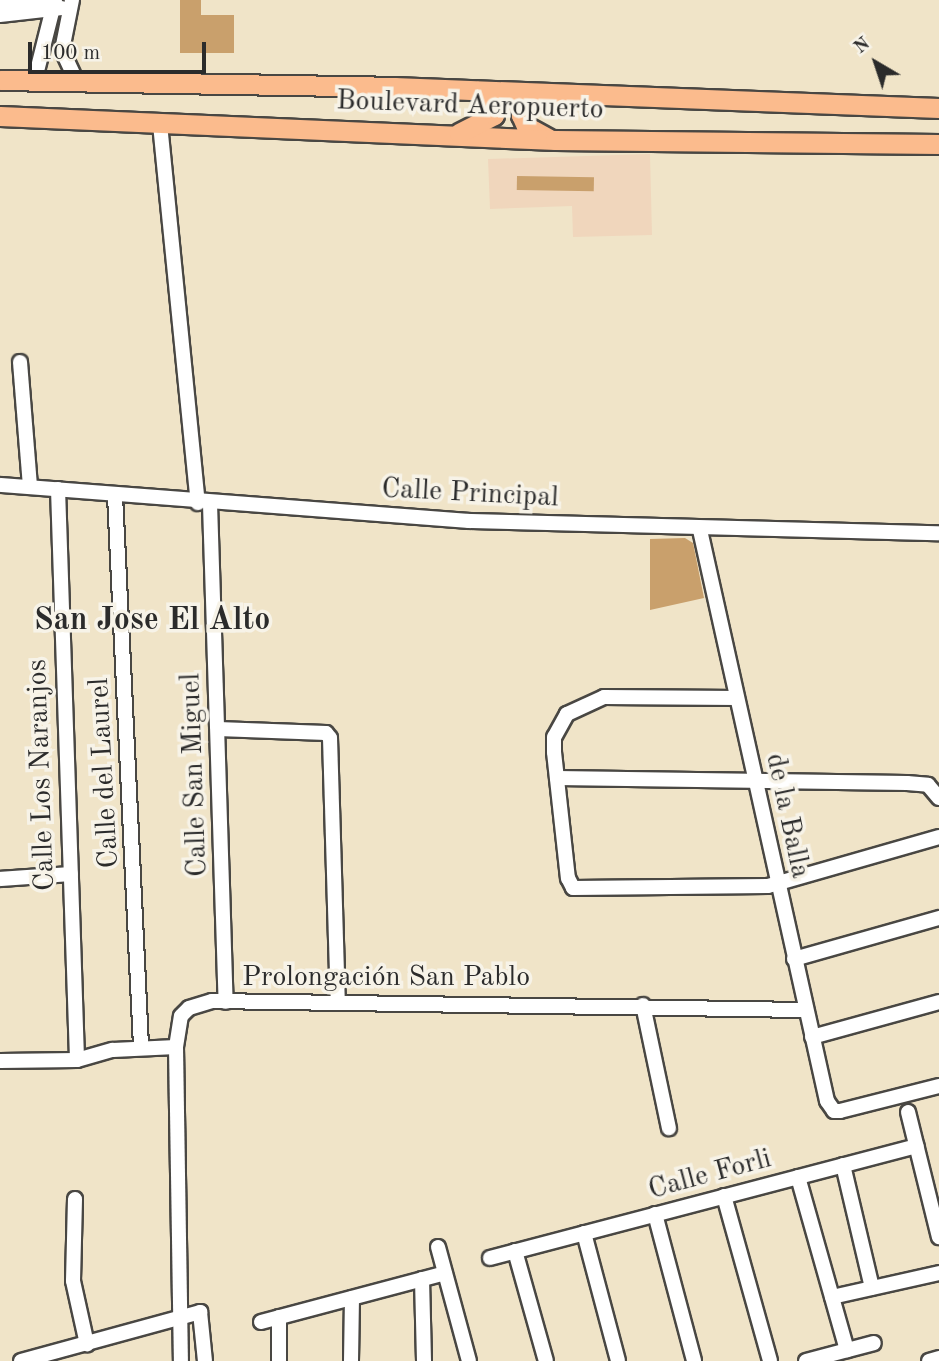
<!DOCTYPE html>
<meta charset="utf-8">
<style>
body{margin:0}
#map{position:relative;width:939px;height:1361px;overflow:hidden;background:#f0e4c8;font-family:"Old Standard TT",serif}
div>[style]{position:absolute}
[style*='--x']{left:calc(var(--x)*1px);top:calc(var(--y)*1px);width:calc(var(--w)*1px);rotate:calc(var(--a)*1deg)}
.built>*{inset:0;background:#f0d6bc}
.building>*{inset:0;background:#c9a06c;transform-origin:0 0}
.roads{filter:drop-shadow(2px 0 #494743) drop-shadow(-2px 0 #494743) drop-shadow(0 2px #494743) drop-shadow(0 -2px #494743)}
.minor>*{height:14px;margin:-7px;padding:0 7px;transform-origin:7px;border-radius:7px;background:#fff}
.highway>*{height:19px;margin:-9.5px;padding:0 9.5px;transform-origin:9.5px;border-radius:9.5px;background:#fbbb8d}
span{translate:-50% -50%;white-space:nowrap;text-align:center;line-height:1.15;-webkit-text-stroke:7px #f7f3e8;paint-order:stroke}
.street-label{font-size:28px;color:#2b2b2b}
.quarter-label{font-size:32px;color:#2b2b2b;font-weight:700}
.north{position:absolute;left:841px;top:28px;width:70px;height:70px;-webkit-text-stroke:5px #f7f3e8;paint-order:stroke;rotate:321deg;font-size:19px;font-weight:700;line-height:28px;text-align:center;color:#2b2b2b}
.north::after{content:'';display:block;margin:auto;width:24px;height:32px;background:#2b2b2b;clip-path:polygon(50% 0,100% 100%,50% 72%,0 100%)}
.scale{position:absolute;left:28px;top:42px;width:178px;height:32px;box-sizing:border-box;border:4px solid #2b2b2b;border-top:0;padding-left:9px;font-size:21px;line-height:24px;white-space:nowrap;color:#2b2b2b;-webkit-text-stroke:5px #f7f3e8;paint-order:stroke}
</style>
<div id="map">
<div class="built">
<div style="clip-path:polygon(650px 154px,652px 235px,573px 237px,572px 206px,490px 209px,488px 159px)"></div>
</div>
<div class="building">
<div style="clip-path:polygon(180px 0,201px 0,201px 15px,234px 15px,234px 53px,180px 53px)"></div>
<div style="left:517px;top:176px;width:77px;height:14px;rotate:1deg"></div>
<div style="clip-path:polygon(685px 538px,693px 543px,704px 598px,650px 610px,650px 539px)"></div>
</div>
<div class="roads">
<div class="minor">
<div style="--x:72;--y:0;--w:51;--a:101.3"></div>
<div style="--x:62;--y:50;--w:33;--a:65"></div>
<div style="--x:0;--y:3;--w:50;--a:-3.4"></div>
<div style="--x:0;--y:15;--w:62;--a:-6.4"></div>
<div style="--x:35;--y:79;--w:81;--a:-75.8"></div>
<div style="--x:160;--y:124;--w:381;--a:84.3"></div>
<div style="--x:20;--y:362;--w:125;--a:85.4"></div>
<div style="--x:0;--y:485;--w:470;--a:4.4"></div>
<div style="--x:469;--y:521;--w:470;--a:1.5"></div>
<div style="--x:58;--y:489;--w:571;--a:88.09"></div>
<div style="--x:115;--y:495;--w:553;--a:87.3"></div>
<div style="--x:210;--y:504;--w:498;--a:88.2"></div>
<div style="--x:700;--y:530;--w:585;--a:77.46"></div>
<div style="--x:827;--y:1101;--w:12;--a:55"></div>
<div style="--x:834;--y:1111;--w:6;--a:0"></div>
<div style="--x:840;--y:1111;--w:102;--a:-14.2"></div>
<div style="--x:737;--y:698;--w:133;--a:-179.6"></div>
<div style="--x:604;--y:697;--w:41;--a:155.3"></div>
<div style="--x:567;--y:714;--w:26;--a:119"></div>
<div style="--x:554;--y:737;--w:15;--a:90"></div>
<div style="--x:554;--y:752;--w:127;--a:83.7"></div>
<div style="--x:568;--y:878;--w:11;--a:63"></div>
<div style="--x:573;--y:888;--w:195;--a:-0.6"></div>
<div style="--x:768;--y:886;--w:178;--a:-16"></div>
<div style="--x:218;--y:729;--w:108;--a:2.1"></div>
<div style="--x:326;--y:733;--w:6;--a:51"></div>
<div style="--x:330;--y:738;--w:265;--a:88.3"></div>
<div style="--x:557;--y:778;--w:350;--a:0.8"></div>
<div style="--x:907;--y:783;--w:21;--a:5"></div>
<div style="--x:928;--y:785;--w:17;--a:50"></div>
<div style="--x:0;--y:879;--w:71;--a:-4"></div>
<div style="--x:794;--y:959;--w:151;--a:-15.8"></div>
<div style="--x:643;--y:1005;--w:126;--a:78.1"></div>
<div style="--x:812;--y:1037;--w:132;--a:-15.4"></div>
<div style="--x:176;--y:1047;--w:314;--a:89.1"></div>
<div style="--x:0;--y:1061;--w:77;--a:-0.7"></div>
<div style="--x:77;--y:1060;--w:37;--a:-16"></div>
<div style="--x:113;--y:1050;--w:63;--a:-2.7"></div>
<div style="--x:176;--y:1047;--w:31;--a:-81"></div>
<div style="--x:181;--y:1016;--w:11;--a:-45"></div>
<div style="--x:189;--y:1008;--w:24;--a:-17"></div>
<div style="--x:212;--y:1001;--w:593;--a:0.87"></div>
<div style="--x:908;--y:1112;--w:129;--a:76.1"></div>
<div style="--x:843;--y:1165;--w:126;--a:76.7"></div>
<div style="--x:798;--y:1177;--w:180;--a:74.2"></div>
<div style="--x:724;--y:1196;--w:171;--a:74.4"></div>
<div style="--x:75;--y:1199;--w:82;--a:91.4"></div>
<div style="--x:73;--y:1281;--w:65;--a:77.5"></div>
<div style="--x:655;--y:1214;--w:152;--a:75.1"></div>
<div style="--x:584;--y:1233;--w:132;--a:75.1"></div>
<div style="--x:438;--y:1247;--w:118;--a:74.8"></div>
<div style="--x:515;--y:1251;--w:114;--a:74.3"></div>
<div style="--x:490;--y:1258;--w:441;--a:-14.7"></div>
<div style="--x:422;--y:1279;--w:82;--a:88.6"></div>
<div style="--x:832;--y:1297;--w:110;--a:-12.6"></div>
<div style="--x:279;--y:1317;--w:44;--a:90"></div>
<div style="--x:261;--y:1322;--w:190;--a:-14.9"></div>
<div style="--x:21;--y:1361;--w:186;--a:-15.3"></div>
<div style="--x:200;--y:1312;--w:49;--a:84.2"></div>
<div style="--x:351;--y:1361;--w:63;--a:-89.1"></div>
<div style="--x:806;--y:1361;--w:70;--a:-14.8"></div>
<div style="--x:929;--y:1361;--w:10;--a:-17"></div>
</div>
<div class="highway">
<div style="--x:0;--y:80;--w:394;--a:1"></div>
<div style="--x:394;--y:87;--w:545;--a:2.21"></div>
<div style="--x:548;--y:98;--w:22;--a:162"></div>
<div style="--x:527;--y:105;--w:12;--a:121"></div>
<div style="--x:521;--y:115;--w:12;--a:66"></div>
<div style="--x:526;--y:126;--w:25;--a:29"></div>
<div style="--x:0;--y:116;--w:556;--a:2.48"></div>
<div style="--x:555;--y:140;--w:384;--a:0.6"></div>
<div style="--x:459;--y:133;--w:39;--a:-27"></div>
<div style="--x:494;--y:115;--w:10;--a:-96"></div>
<div style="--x:493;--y:105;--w:21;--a:-137"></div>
</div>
</div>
<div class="street-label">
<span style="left:470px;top:106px;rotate:2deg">Boulevard Aeropuerto</span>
<span style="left:470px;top:494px;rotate:3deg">Calle Principal</span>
<span style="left:105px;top:773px;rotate:-93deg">Calle del Laurel</span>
<span style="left:42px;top:775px;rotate:-92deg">Calle Los Naranjos</span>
<span style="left:195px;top:775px;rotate:-92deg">Calle San Miguel</span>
<span style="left:787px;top:816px;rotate:78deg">de la Balla</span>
<span style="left:386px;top:978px">Prolongación San Pablo</span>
<span style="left:710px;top:1175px;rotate:-15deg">Calle Forli</span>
</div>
<div class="quarter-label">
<span style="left:152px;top:621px">San Jose El Alto</span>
</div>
<div class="north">N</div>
<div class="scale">100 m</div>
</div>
